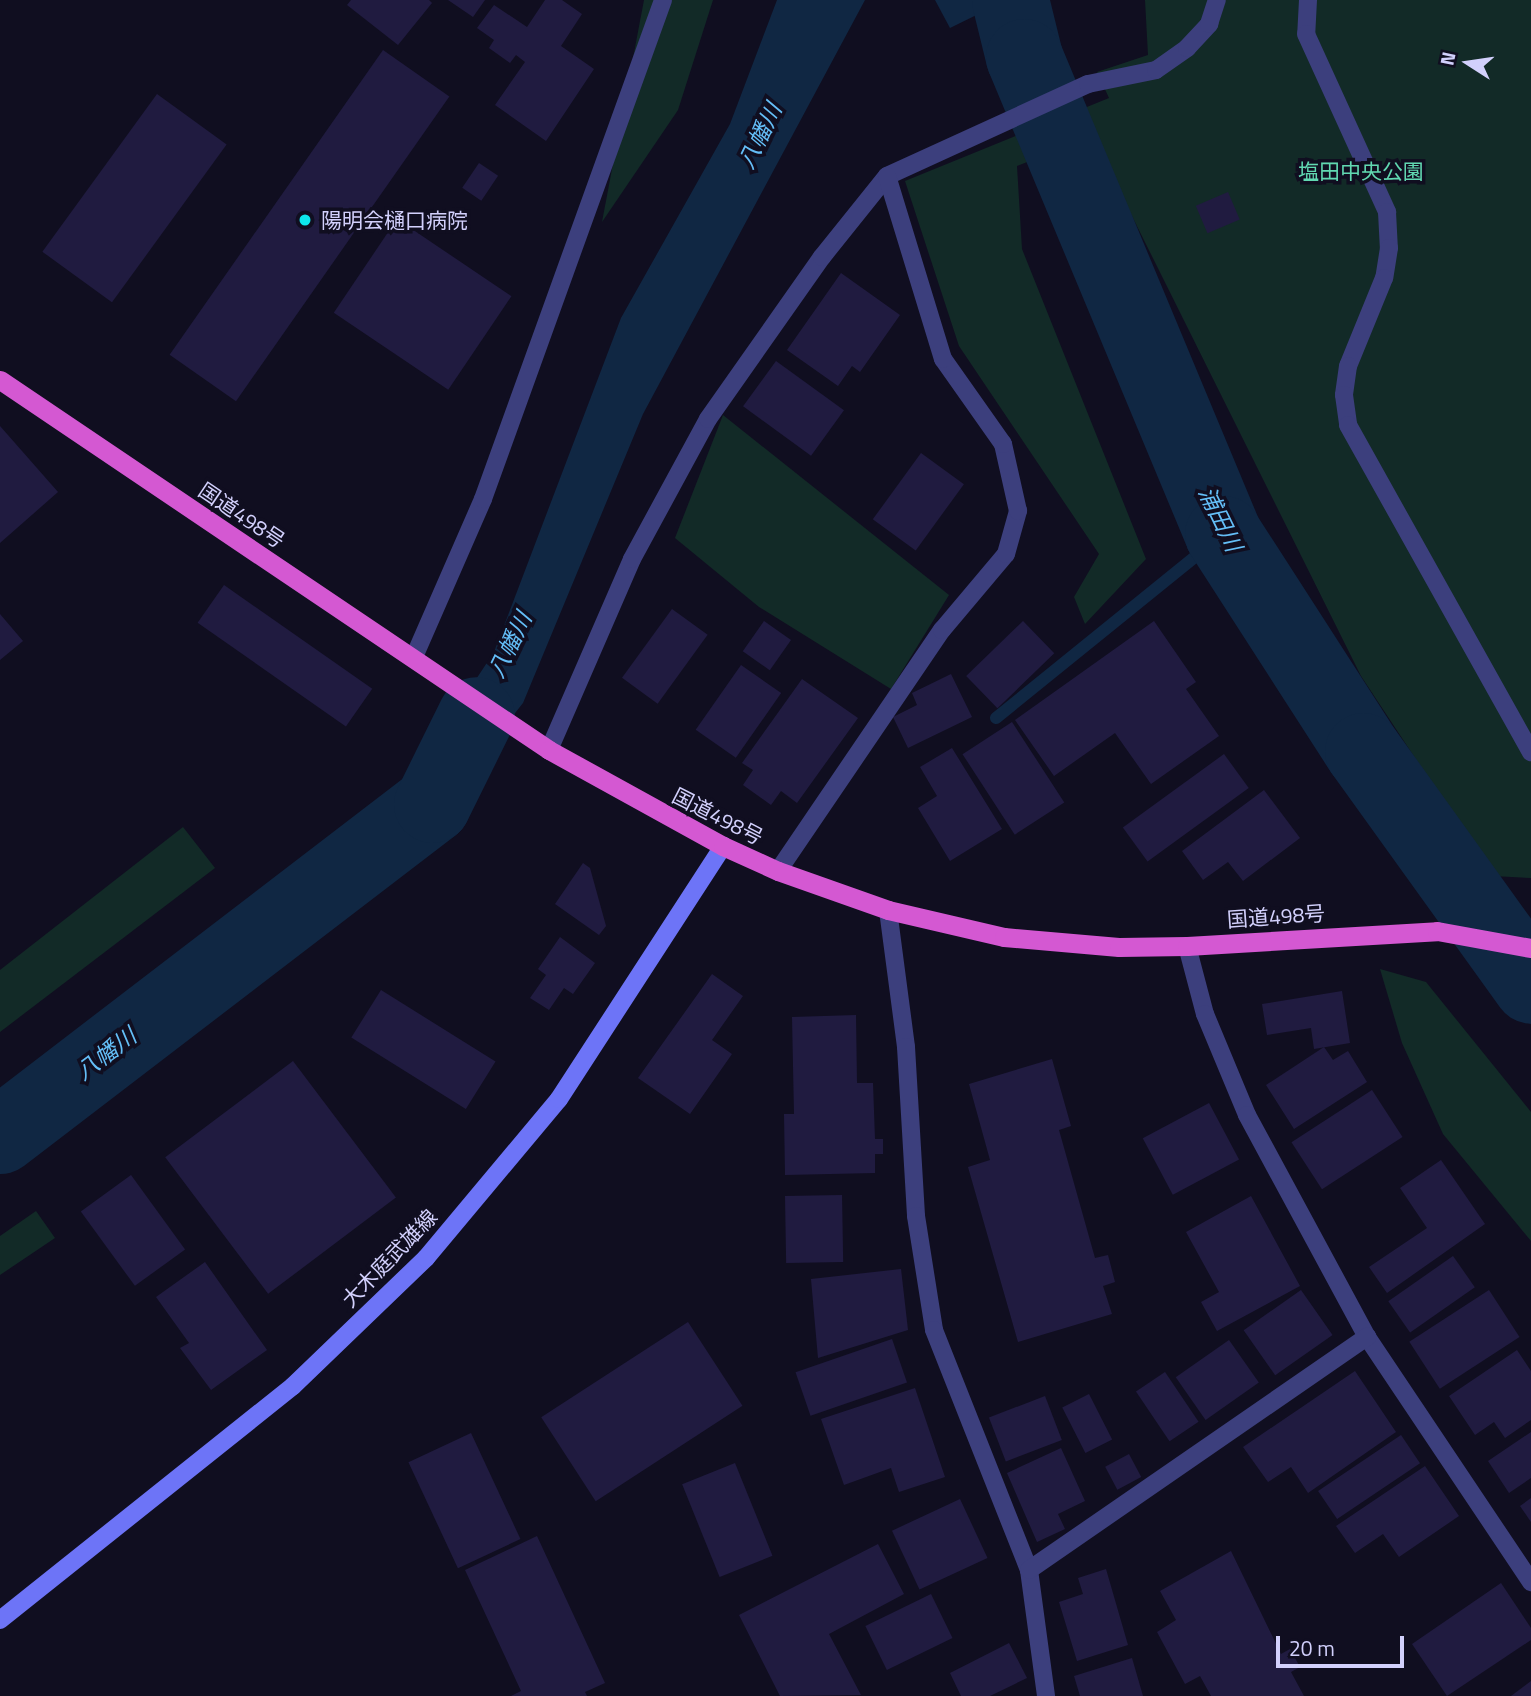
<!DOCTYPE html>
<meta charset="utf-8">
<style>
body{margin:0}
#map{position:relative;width:1531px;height:1696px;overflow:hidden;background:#100e20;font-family:"Titillium Web","Noto Sans JP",sans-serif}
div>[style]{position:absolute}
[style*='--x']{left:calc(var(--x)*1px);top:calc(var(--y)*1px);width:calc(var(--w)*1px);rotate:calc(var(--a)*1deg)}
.green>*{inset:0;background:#122a27}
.water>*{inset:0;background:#102743}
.stream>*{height:12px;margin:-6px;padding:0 6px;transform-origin:6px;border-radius:6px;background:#102743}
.river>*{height:77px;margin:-38.5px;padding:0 38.5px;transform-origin:38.5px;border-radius:38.5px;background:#102743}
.building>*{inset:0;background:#201b40;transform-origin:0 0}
.service>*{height:18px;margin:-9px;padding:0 9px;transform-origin:9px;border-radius:9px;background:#3c3f7d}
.minor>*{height:18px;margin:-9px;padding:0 9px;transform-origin:9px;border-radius:9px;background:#3c3f7d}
.secondary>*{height:18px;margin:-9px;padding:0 9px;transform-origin:9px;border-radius:9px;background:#6d74f7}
.trunk>*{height:19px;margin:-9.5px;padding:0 9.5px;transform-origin:9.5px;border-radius:9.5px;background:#d458d2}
.dots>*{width:19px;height:19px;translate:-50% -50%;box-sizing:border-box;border:4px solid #100e20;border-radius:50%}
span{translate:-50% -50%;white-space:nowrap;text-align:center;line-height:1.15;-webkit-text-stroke:7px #100e20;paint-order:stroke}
.park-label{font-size:21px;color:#61d8b1}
.poi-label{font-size:21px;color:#d2d0fc}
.left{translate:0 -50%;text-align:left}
.street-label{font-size:21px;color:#d2d0fc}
.water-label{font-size:23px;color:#64bef7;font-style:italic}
.north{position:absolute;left:1433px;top:28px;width:70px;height:70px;-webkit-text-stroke:5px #100e20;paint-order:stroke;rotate:282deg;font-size:19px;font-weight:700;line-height:28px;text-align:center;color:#d2d0fc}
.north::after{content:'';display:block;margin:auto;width:24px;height:32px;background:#d2d0fc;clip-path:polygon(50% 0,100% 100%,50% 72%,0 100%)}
.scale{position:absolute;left:1276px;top:1636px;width:128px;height:32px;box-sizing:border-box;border:4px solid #d2d0fc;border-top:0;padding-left:9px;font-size:21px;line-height:24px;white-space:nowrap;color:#d2d0fc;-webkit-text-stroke:5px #100e20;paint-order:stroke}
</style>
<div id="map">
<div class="green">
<div style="clip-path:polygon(644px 0,713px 0,678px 110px,602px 222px)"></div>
<div style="clip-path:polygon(1145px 0,1531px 0,1531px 878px,1493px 876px,1361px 676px,1123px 198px,1073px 144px,1017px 166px,1022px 249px,1146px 559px,1085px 624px,1074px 597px,1099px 554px,959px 346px,905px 181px,1109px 98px,1097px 72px,1148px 55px)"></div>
<div style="clip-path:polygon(723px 415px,949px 595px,891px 689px,759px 607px,675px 538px)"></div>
<div style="clip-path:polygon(183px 827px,215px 868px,0 1032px,0 970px)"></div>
<div style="clip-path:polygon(1380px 969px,1426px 982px,1531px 1112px,1531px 1241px,1443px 1134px,1402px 1043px)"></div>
<div style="clip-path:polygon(36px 1211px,55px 1238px,0 1275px,0 1236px)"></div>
</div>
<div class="water">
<div style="clip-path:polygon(777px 0,865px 0,643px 414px,523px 703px,433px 817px,405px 787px,494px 652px,621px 318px,730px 124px)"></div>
<div style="clip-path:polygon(935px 0,1007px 0,950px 28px)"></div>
</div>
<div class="stream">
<div style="--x:996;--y:718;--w:292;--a:-39"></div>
</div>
<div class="river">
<div style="--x:1010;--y:0;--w:59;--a:76.2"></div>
<div style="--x:1024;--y:57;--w:517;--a:67.35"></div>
<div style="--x:1223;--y:534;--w:258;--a:57.2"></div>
<div style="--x:1363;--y:751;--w:288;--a:54.3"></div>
<div style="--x:0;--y:1135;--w:544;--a:-37.46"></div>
<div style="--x:432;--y:804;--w:99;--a:-63.7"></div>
</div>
<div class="building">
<div style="clip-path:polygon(351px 0,429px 0,432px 3px,398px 45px,347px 5px)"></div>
<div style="clip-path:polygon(448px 0,485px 0,473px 17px)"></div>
<div style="clip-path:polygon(545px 0,562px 0,582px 14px,561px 46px,594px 69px,546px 141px,495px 105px,525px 62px,516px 55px,510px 63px,489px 48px,494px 40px,477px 28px,494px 5px,527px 27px)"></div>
<div style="left:383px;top:50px;width:81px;height:372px;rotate:35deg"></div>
<div style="left:157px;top:94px;width:86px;height:195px;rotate:36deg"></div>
<div style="left:479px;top:163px;width:23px;height:30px;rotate:34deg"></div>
<div style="left:1228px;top:192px;width:30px;height:35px;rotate:67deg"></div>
<div style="left:397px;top:219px;width:138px;height:113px;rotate:34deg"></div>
<div style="clip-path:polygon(841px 273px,900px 315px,860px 372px,852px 366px,838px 386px,787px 350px)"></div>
<div style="left:776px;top:361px;width:84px;height:56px;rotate:36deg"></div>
<div style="clip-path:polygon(0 426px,58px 492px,0 543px)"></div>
<div style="left:921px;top:453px;width:53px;height:82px;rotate:36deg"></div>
<div style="left:224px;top:585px;width:181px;height:46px;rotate:35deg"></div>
<div style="left:672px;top:609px;width:44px;height:85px;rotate:36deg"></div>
<div style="clip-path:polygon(0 614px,23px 641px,0 660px)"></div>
<div style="left:764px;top:621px;width:33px;height:37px;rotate:35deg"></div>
<div style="left:1023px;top:621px;width:45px;height:79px;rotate:46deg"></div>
<div style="clip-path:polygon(1154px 621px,1196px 682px,1186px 689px,1219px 736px,1151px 784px,1115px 733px,1054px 776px,1015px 720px)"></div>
<div style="left:741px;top:665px;width:49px;height:79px;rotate:35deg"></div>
<div style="clip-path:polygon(951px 674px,972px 717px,908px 748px,893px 717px,917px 705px,912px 693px)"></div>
<div style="clip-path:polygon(802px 679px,858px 718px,797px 803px,781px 791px,771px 805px,743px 785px,753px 770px,742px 763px)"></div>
<div style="left:1012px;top:722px;width:96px;height:59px;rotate:57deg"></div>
<div style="clip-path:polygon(952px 748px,1002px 829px,950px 861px,918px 808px,937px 796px,920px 767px)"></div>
<div style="left:1224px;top:754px;width:42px;height:125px;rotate:54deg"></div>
<div style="clip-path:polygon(1264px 790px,1300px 838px,1243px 881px,1228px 862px,1203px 880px,1182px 851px)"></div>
<div style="clip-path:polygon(583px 863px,590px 868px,606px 926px,599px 935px,555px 904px)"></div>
<div style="clip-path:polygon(560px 937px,595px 963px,573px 994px,564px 988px,549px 1010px,530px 998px,546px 975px,538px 969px)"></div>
<div style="clip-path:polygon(712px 974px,743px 996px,712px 1040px,732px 1054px,690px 1114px,638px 1078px)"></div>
<div style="left:381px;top:990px;width:135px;height:56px;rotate:32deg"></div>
<div style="clip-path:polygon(1342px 991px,1350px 1043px,1314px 1049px,1311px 1028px,1267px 1035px,1262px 1004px)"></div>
<div style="clip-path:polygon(856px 1015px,857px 1083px,873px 1083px,875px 1139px,883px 1139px,883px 1154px,875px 1154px,875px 1173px,785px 1175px,784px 1114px,794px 1114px,792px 1017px)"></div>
<div style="clip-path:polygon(1324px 1047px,1333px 1060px,1348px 1051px,1367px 1082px,1294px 1129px,1266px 1085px)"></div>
<div style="clip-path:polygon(1052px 1059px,1071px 1126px,1059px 1130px,1095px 1258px,1108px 1255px,1115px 1282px,1103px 1286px,1112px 1314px,1018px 1342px,968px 1167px,990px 1160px,969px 1084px)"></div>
<div style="left:293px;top:1061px;width:171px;height:160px;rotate:53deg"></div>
<div style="left:1372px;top:1090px;width:56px;height:96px;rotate:57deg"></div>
<div style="left:1209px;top:1103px;width:64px;height:75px;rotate:62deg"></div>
<div style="clip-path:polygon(1441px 1160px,1485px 1224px,1387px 1293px,1369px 1267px,1427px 1228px,1400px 1188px)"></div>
<div style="left:131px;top:1175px;width:92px;height:62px;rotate:54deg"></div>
<div style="left:842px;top:1195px;width:67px;height:57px;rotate:89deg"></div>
<div style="clip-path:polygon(1251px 1196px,1300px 1286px,1217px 1331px,1201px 1302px,1219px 1292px,1186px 1232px)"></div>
<div style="left:1453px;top:1256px;width:38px;height:79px;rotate:55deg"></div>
<div style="clip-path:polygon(205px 1262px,267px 1350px,211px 1390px,180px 1348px,189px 1343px,156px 1297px)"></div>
<div style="clip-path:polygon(901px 1269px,908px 1330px,818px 1358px,811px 1279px)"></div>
<div style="left:1301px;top:1290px;width:55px;height:70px;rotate:55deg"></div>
<div style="left:1489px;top:1290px;width:56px;height:95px;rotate:57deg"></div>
<div style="left:688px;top:1322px;width:100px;height:175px;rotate:57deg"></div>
<div style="left:892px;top:1339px;width:46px;height:102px;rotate:71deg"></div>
<div style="left:1229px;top:1340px;width:52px;height:65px;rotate:55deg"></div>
<div style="clip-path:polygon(1517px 1350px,1531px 1371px,1531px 1420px,1505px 1438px,1494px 1422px,1475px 1435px,1449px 1396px)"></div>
<div style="clip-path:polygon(1355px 1371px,1396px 1432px,1308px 1493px,1291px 1467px,1268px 1482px,1243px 1447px)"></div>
<div style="left:1165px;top:1372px;width:60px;height:35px;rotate:56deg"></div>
<div style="clip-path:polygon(915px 1388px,945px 1477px,899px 1492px,891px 1468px,844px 1485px,821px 1419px)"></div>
<div style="left:1089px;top:1394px;width:51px;height:30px;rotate:63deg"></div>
<div style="left:1045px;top:1396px;width:47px;height:60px;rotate:69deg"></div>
<div style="clip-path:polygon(1531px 1432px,1531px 1478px,1509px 1493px,1488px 1461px)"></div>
<div style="left:471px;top:1433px;width:117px;height:69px;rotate:65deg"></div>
<div style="left:1401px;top:1435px;width:34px;height:100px;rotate:56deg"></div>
<div style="clip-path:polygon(1061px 1448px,1085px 1501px,1058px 1514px,1065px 1529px,1037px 1542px,1007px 1473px)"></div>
<div style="left:1129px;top:1454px;width:26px;height:27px;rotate:62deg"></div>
<div style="left:735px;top:1463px;width:100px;height:57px;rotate:68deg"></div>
<div style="clip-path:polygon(1425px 1466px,1459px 1516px,1399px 1557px,1383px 1534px,1355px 1553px,1336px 1526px)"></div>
<div style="clip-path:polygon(1531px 1498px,1531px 1522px,1520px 1506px)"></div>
<div style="left:960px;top:1499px;width:65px;height:75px;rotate:65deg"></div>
<div style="clip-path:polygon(537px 1536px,605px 1683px,585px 1692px,587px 1696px,511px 1696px,521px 1691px,465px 1570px)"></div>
<div style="clip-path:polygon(878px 1544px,904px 1594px,829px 1634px,861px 1695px,780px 1696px,739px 1615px)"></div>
<div style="clip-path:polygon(1231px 1551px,1281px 1654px,1290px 1649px,1300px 1667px,1291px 1672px,1304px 1696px,1211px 1696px,1200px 1676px,1185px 1684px,1157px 1632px,1176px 1620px,1160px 1591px)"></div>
<div style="clip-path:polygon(1106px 1569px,1128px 1645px,1077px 1661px,1059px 1602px,1083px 1594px,1078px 1578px)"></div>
<div style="clip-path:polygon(1501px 1583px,1531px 1628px,1531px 1640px,1447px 1696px,1412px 1644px)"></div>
<div style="left:931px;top:1594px;width:49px;height:73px;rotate:64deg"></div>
<div style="clip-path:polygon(1009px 1643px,1027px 1678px,990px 1696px,961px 1696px,950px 1673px)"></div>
<div style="clip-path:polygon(1132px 1658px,1143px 1696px,1080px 1696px,1074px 1676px)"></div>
<div style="clip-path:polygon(1531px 1681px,1531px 1696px,1511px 1696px)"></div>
</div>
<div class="service">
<div style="--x:1308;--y:0;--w:34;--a:93"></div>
<div style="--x:1306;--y:34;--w:196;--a:65.5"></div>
<div style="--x:1387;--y:212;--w:36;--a:87"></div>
<div style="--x:1389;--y:248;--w:30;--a:99"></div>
<div style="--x:1384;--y:278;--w:95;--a:112.2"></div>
<div style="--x:1348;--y:366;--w:29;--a:98"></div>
<div style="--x:1344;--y:395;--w:30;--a:82"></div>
<div style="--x:1348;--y:425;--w:375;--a:60.8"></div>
<div style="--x:414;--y:657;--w:172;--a:-66.4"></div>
<div style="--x:483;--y:499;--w:530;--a:-70.16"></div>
</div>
<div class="minor">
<div style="--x:549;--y:750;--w:208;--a:-66.5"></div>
<div style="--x:632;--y:559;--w:159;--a:-61.5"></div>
<div style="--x:708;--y:419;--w:198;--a:-54.9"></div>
<div style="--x:822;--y:257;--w:104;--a:-51.3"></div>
<div style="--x:887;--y:176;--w:221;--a:-24.6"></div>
<div style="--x:1088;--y:84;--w:69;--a:-11.6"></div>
<div style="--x:1156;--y:70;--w:38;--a:-35"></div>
<div style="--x:1187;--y:48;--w:33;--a:-47"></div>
<div style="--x:1209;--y:24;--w:25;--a:-72"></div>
<div style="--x:778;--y:871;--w:292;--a:-55.8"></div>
<div style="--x:942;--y:630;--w:99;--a:-49.9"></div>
<div style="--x:1006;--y:554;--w:45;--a:-74.4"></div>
<div style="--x:1018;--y:511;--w:69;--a:-102.6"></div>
<div style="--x:1003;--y:444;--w:104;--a:-125.2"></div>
<div style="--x:943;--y:359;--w:191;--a:-107"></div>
<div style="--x:888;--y:910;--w:138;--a:82.5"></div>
<div style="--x:906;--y:1047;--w:169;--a:86.6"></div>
<div style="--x:916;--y:1216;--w:115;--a:81"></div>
<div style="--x:934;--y:1330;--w:258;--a:68.4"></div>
<div style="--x:1029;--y:1570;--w:127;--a:82.3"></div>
<div style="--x:1187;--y:946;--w:70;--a:75.2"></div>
<div style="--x:1205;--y:1014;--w:109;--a:67.4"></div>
<div style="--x:1247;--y:1115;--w:252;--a:61.6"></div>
<div style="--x:1367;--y:1337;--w:295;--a:56.2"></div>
<div style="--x:1029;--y:1570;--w:411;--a:-34.6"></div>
</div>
<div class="secondary">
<div style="--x:0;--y:1620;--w:375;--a:-38.6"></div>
<div style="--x:293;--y:1386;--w:185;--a:-43.9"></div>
<div style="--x:426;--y:1258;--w:207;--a:-50.1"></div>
<div style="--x:559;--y:1099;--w:302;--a:-57"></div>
</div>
<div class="trunk">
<div style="--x:0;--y:380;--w:662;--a:33.98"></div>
<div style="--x:549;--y:750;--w:199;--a:28.9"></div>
<div style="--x:723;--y:846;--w:60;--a:24.4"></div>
<div style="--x:778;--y:871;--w:117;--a:19.5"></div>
<div style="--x:888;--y:910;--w:119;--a:13.1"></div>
<div style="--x:1004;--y:937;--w:115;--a:5"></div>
<div style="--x:1119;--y:947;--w:68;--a:-0.8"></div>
<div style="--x:1187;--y:946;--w:250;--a:-3.4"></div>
<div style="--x:1437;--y:931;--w:96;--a:10.3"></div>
</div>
<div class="dots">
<div style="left:305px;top:220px;background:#0de7ec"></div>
</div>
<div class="park-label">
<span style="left:1361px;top:171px">塩田中央公園</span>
</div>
<div class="poi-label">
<span class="left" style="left:321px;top:220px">陽明会樋口病院</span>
</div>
<div class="street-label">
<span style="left:242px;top:515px;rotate:34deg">国道498号</span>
<span style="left:718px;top:816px;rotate:27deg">国道498号</span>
<span style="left:1276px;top:916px;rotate:-4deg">国道498号</span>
<span style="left:389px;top:1258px;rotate:-46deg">大木庭武雄線</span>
</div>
<div class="water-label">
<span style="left:760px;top:136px;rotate:-64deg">八幡川</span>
<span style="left:1220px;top:519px;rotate:64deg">浦田川</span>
<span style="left:510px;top:645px;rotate:-64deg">八幡川</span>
<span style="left:106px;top:1054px;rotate:-37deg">八幡川</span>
</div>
<div class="north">N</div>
<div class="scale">20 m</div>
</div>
